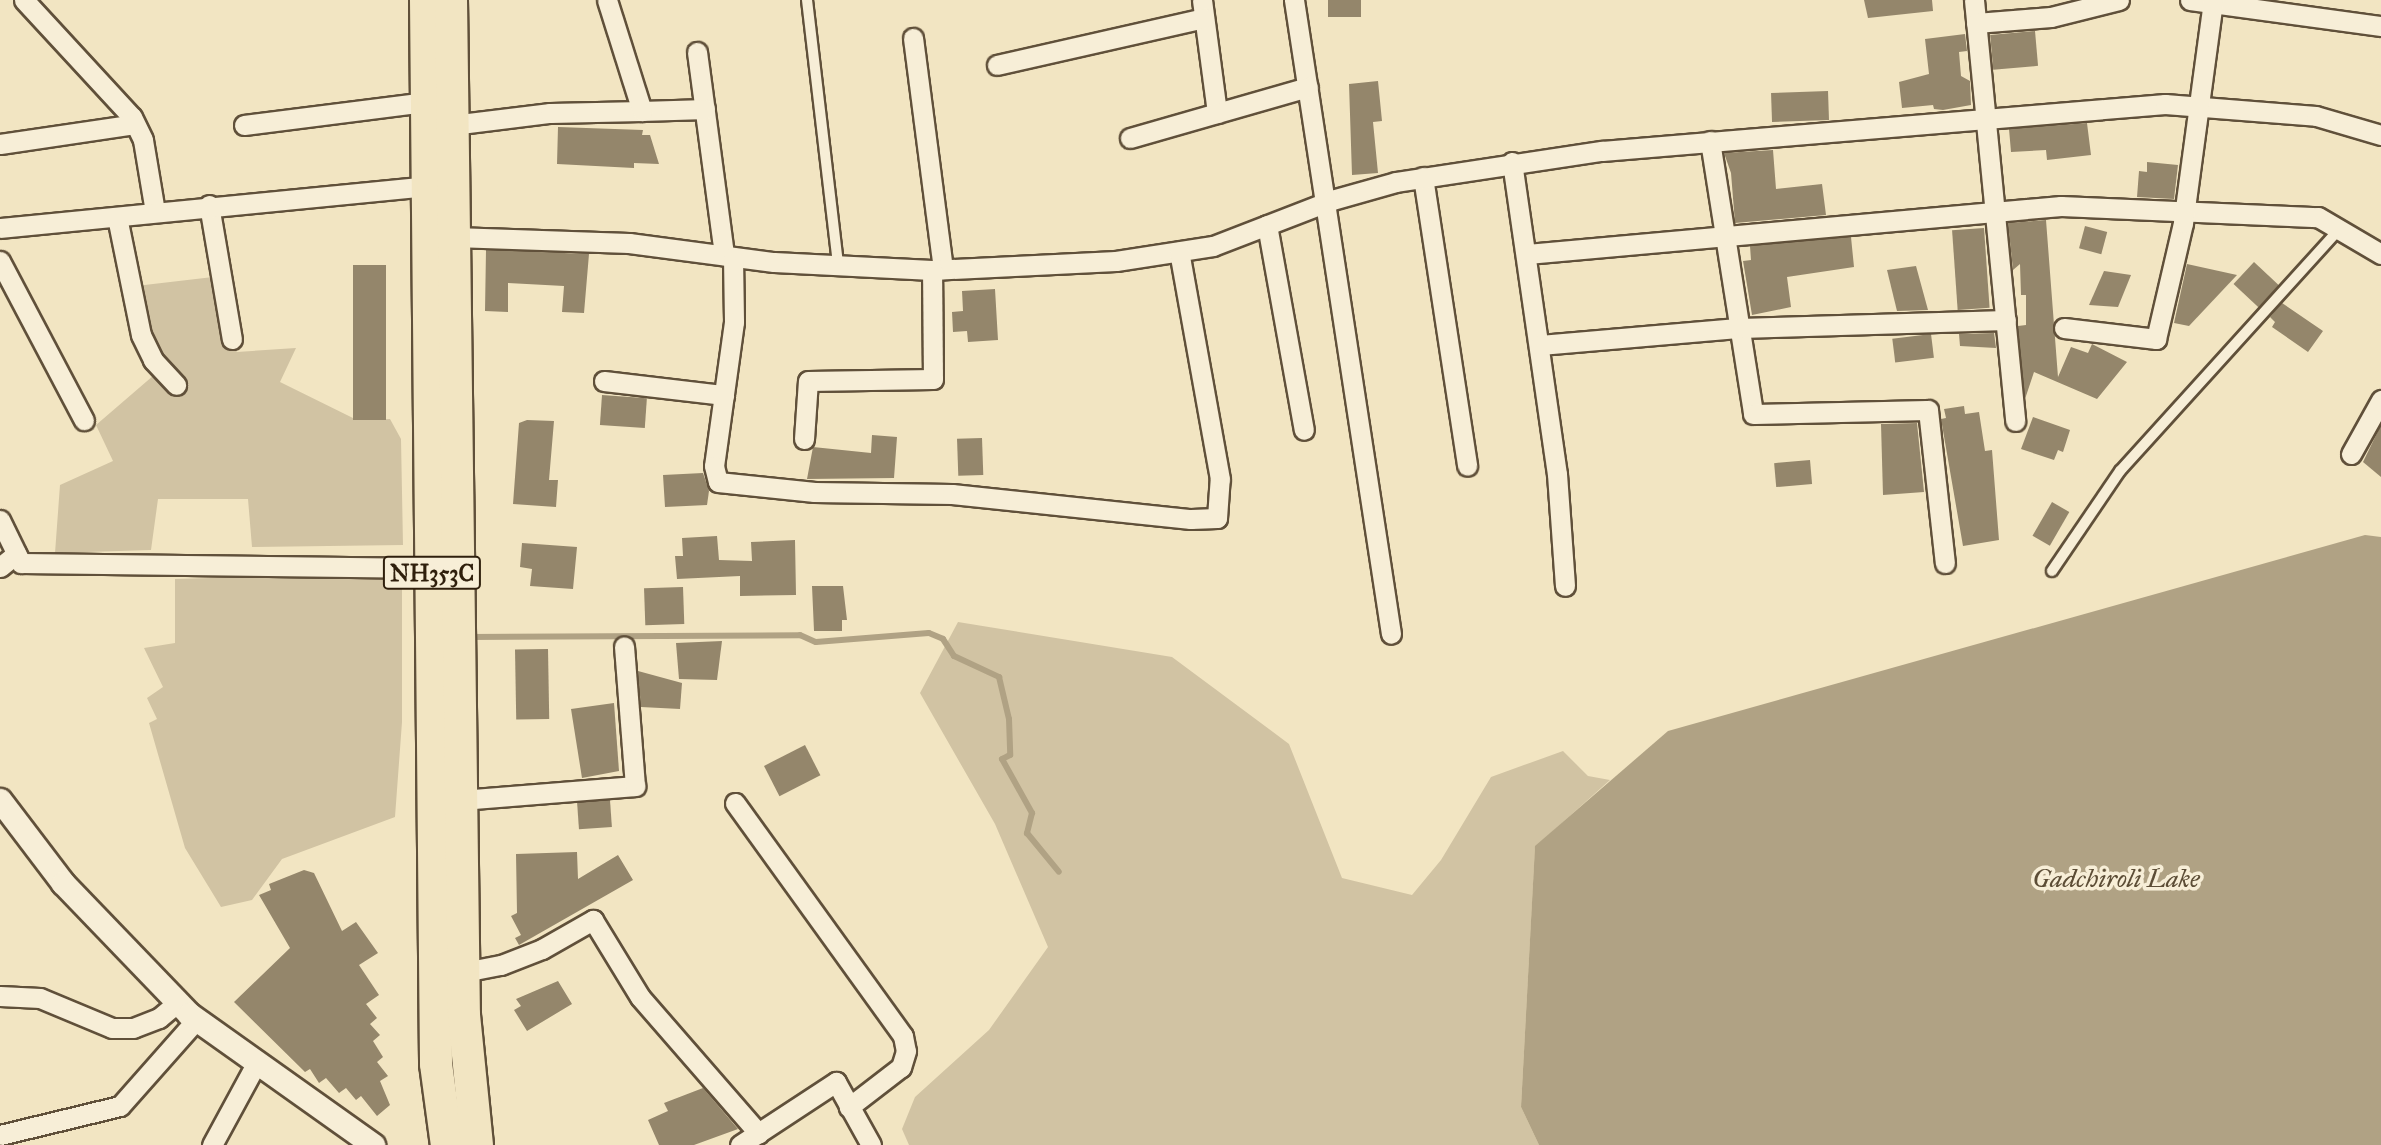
<!DOCTYPE html>
<style>
body{margin:0}
#map{position:relative;width:2381px;height:1145px;overflow:hidden;background:#f2e5c2;font-family:"IM FELL Great Primer",serif}
div>[style]{position:absolute}
[style*='--x']{left:calc(var(--x)*1px);top:calc(var(--y)*1px);width:calc(var(--w)*1px);rotate:calc(var(--a)*1deg)}
.green>*{inset:0;background:#d1c3a3}
.water>*{inset:0;background:#b0a284}
.stream>*{height:6px;margin:-3px;padding:0 3px;transform-origin:3px;border-radius:3px;background:#b0a284}
.building>*{inset:0;background:#94866b;transform-origin:0 0}
.roads{filter:drop-shadow(2px 0 #60503a) drop-shadow(-2px 0 #60503a) drop-shadow(0 2px #60503a) drop-shadow(0 -2px #60503a)}
.service>*{height:10px;margin:-5px;padding:0 5px;transform-origin:5px;border-radius:5px;background:#f7eed7}
.minor>*{height:19px;margin:-9.5px;padding:0 9.5px;transform-origin:9.5px;border-radius:9.5px;background:#f7eed7}
.tertiary>*{height:23px;margin:-11.5px;padding:0 11.5px;transform-origin:11.5px;border-radius:11.5px;background:#f7eed7}
.trunk>*{height:32px;margin:-16px;padding:0 16px;transform-origin:16px;border-radius:16px;background:#f2e5c2}
span{translate:-50% -50%;white-space:nowrap;text-align:center;line-height:1.15;-webkit-text-stroke:7px #f7eed7;paint-order:stroke}
.shield-label span{padding:2px 5px;background:#f7eed7;border:2px solid;border-radius:5px;-webkit-text-stroke-width:0}
.shield-label{font-size:23px;color:#2f1f0c;font-weight:700}
.water-label{font-size:26px;color:#5c4d36;font-style:italic}
</style>
<div id="map">
<div class="green">
<div style="clip-path:polygon(213px 277px,222px 333px,237px 352px,296px 348px,280px 382px,357px 420px,390px 419px,401px 439px,403px 545px,252px 547px,248px 499px,158px 499px,151px 550px,55px 553px,60px 485px,113px 461px,96px 425px,168px 363px,154px 345px,136px 286px)"></div>
<div style="clip-path:polygon(402px 573px,402px 722px,395px 817px,282px 859px,252px 900px,221px 907px,185px 848px,149px 723px,157px 719px,147px 698px,163px 687px,144px 648px,175px 643px,175px 579px)"></div>
<div style="clip-path:polygon(958px 622px,1172px 657px,1289px 744px,1342px 878px,1412px 895px,1441px 860px,1491px 777px,1563px 751px,1588px 776px,1610px 780px,1535px 847px,1521px 1107px,1539px 1145px,909px 1145px,902px 1129px,915px 1097px,989px 1030px,1048px 947px,995px 824px,920px 693px)"></div>
</div>
<div class="water">
<div style="clip-path:polygon(2365px 535px,2381px 537px,2381px 1145px,1539px 1145px,1521px 1107px,1535px 846px,1668px 731px)"></div>
</div>
<div class="stream">
<div style="--x:468;--y:637;--w:332;--a:-0.3"></div>
<div style="--x:800;--y:635;--w:17;--a:24"></div>
<div style="--x:816;--y:642;--w:113;--a:-4.6"></div>
<div style="--x:929;--y:633;--w:15;--a:23"></div>
<div style="--x:943;--y:639;--w:20;--a:57"></div>
<div style="--x:954;--y:656;--w:50;--a:25"></div>
<div style="--x:999;--y:677;--w:43;--a:76.6"></div>
<div style="--x:1009;--y:719;--w:36;--a:88"></div>
<div style="--x:1010;--y:755;--w:9;--a:153"></div>
<div style="--x:1002;--y:759;--w:62;--a:60.9"></div>
<div style="--x:1032;--y:813;--w:21;--a:104"></div>
<div style="--x:1027;--y:833;--w:50;--a:50.6"></div>
</div>
<div class="building">
<div style="left:1328px;top:0;width:33px;height:17px"></div>
<div style="clip-path:polygon(1864px 0,1932px 0,1933px 11px,1868px 18px)"></div>
<div style="left:2035px;top:31px;width:35px;height:45px;rotate:85deg"></div>
<div style="clip-path:polygon(1965px 34px,1967px 51px,1959px 52px,1961px 76px,1970px 81px,1971px 105px,1943px 110px,1934px 109px,1933px 105px,1902px 108px,1899px 82px,1929px 74px,1925px 39px)"></div>
<div style="clip-path:polygon(1378px 81px,1382px 121px,1373px 122px,1378px 173px,1352px 175px,1349px 84px)"></div>
<div style="left:1828px;top:91px;width:29px;height:57px;rotate:88deg"></div>
<div style="clip-path:polygon(2087px 123px,2091px 155px,2047px 160px,2046px 150px,2011px 152px,2009px 129px)"></div>
<div style="clip-path:polygon(558px 127px,643px 130px,642px 135px,650px 135px,659px 164px,634px 163px,634px 168px,557px 164px)"></div>
<div style="clip-path:polygon(1773px 150px,1776px 189px,1822px 184px,1826px 215px,1735px 223px,1731px 173px,1724px 153px)"></div>
<div style="clip-path:polygon(2147px 162px,2178px 165px,2174px 199px,2137px 197px,2139px 171px,2147px 172px)"></div>
<div style="clip-path:polygon(2046px 220px,2058px 377px,2071px 347px,2088px 353px,2092px 344px,2127px 362px,2097px 399px,2034px 372px,2025px 399px,2018px 326px,2026px 325px,2026px 295px,2021px 295px,2020px 264px,2013px 270px,2008px 223px)"></div>
<div style="left:2085px;top:226px;width:23px;height:23px;rotate:15deg"></div>
<div style="left:1984px;top:228px;width:80px;height:32px;rotate:86deg"></div>
<div style="clip-path:polygon(1851px 237px,1854px 267px,1787px 277px,1791px 307px,1752px 315px,1743px 261px,1751px 260px,1750px 246px)"></div>
<div style="clip-path:polygon(486px 250px,589px 254px,584px 313px,562px 312px,564px 286px,508px 283px,508px 312px,485px 311px)"></div>
<div style="left:2254px;top:262px;width:34px;height:30px;rotate:43deg"></div>
<div style="clip-path:polygon(2187px 264px,2237px 275px,2189px 326px,2174px 323px)"></div>
<div style="left:353px;top:265px;width:33px;height:155px"></div>
<div style="clip-path:polygon(1916px 266px,1928px 310px,1897px 311px,1887px 270px)"></div>
<div style="clip-path:polygon(2104px 271px,2131px 275px,2118px 307px,2089px 305px)"></div>
<div style="clip-path:polygon(995px 289px,998px 340px,968px 342px,967px 331px,953px 332px,952px 312px,963px 311px,962px 291px)"></div>
<div style="clip-path:polygon(2282px 303px,2323px 331px,2308px 352px,2272px 327px,2275px 322px,2270px 317px)"></div>
<div style="clip-path:polygon(1994px 333px,1996px 348px,1960px 346px,1959px 334px)"></div>
<div style="left:1931px;top:334px;width:24px;height:39px;rotate:83deg"></div>
<div style="left:602px;top:395px;width:45px;height:30px;rotate:4deg"></div>
<div style="clip-path:polygon(1964px 406px,1965px 414px,1979px 412px,1985px 451px,1992px 450px,1999px 540px,1963px 546px,1941px 419px,1946px 418px,1944px 409px)"></div>
<div style="clip-path:polygon(2033px 417px,2070px 430px,2063px 452px,2058px 450px,2054px 460px,2021px 449px)"></div>
<div style="clip-path:polygon(527px 420px,554px 421px,549px 480px,558px 480px,556px 507px,513px 504px,519px 423px)"></div>
<div style="clip-path:polygon(1917px 423px,1924px 492px,1883px 495px,1881px 424px)"></div>
<div style="clip-path:polygon(2381px 425px,2381px 477px,2363px 462px)"></div>
<div style="clip-path:polygon(872px 435px,897px 437px,894px 478px,807px 479px,813px 447px,871px 453px)"></div>
<div style="left:982px;top:438px;width:37px;height:25px;rotate:88deg"></div>
<div style="left:1810px;top:460px;width:24px;height:36px;rotate:85deg"></div>
<div style="clip-path:polygon(703px 473px,709px 491px,707px 505px,665px 507px,663px 475px)"></div>
<div style="left:2052px;top:502px;width:20px;height:39px;rotate:30deg"></div>
<div style="clip-path:polygon(717px 536px,719px 560px,752px 561px,751px 542px,795px 540px,796px 595px,740px 596px,740px 576px,677px 579px,675px 556px,683px 556px,682px 538px)"></div>
<div style="clip-path:polygon(522px 543px,577px 547px,573px 589px,530px 586px,532px 569px,520px 567px)"></div>
<div style="clip-path:polygon(812px 586px,843px 586px,847px 620px,842px 620px,842px 631px,814px 631px)"></div>
<div style="left:683px;top:587px;width:37px;height:39px;rotate:88deg"></div>
<div style="clip-path:polygon(722px 641px,717px 680px,679px 679px,676px 643px)"></div>
<div style="left:548px;top:649px;width:70px;height:33px;rotate:89deg"></div>
<div style="clip-path:polygon(638px 671px,682px 683px,680px 709px,641px 707px)"></div>
<div style="clip-path:polygon(614px 703px,619px 771px,582px 778px,571px 709px)"></div>
<div style="left:805px;top:745px;width:34px;height:46px;rotate:63deg"></div>
<div style="left:610px;top:800px;width:27px;height:33px;rotate:86deg"></div>
<div style="clip-path:polygon(577px 852px,578px 879px,618px 855px,633px 880px,519px 945px,515px 938px,521px 935px,511px 916px,517px 913px,516px 854px)"></div>
<div style="clip-path:polygon(304px 870px,314px 873px,342px 931px,356px 922px,378px 953px,359px 965px,379px 995px,366px 1004px,377px 1018px,370px 1024px,380px 1035px,373px 1041px,383px 1057px,377px 1062px,388px 1076px,380px 1081px,390px 1105px,377px 1116px,361px 1096px,356px 1100px,346px 1088px,339px 1093px,326px 1078px,319px 1083px,310px 1069px,305px 1072px,234px 1002px,290px 948px,259px 895px,271px 890px,269px 884px)"></div>
<div style="clip-path:polygon(558px 981px,572px 1004px,527px 1031px,514px 1010px,521px 1006px,516px 999px)"></div>
<div style="clip-path:polygon(703px 1088px,738px 1129px,694px 1145px,659px 1145px,648px 1120px,668px 1111px,664px 1103px)"></div>
</div>
<div class="roads">
<div class="service">
<div style="--x:807;--y:0;--w:267;--a:83.3"></div>
<div style="--x:2052;--y:571;--w:121;--a:-55.8"></div>
<div style="--x:2120;--y:471;--w:328;--a:-47.8"></div>
</div>
<div class="minor">
<div style="--x:24;--y:0;--w:159;--a:47.3"></div>
<div style="--x:132;--y:117;--w:25;--a:64"></div>
<div style="--x:143;--y:140;--w:73;--a:80.5"></div>
<div style="--x:1202;--y:0;--w:114;--a:82.4"></div>
<div style="--x:1294;--y:0;--w:641;--a:81.3"></div>
<div style="--x:1974;--y:0;--w:423;--a:84.4"></div>
<div style="--x:2190;--y:0;--w:193;--a:7.8"></div>
<div style="--x:1976;--y:23;--w:75;--a:-4.6"></div>
<div style="--x:2051;--y:17;--w:70;--a:-14"></div>
<div style="--x:913;--y:38;--w:233;--a:82.6"></div>
<div style="--x:697;--y:52;--w:205;--a:82.4"></div>
<div style="--x:997;--y:65;--w:212;--a:-12.8"></div>
<div style="--x:642;--y:111;--w:63;--a:-1.8"></div>
<div style="--x:244;--y:125;--w:184;--a:-7.2"></div>
<div style="--x:452;--y:125;--w:99;--a:-7"></div>
<div style="--x:550;--y:113;--w:92;--a:-1.2"></div>
<div style="--x:642;--y:111;--w:116;--a:-107.5"></div>
<div style="--x:1130;--y:138;--w:185;--a:-16"></div>
<div style="--x:1710;--y:141;--w:276;--a:81"></div>
<div style="--x:1753;--y:414;--w:175;--a:-1.3"></div>
<div style="--x:1928;--y:410;--w:154;--a:83.7"></div>
<div style="--x:0;--y:144;--w:136;--a:-8.4"></div>
<div style="--x:1512;--y:162;--w:315;--a:81.8"></div>
<div style="--x:1557;--y:474;--w:112;--a:85.9"></div>
<div style="--x:1423;--y:177;--w:292;--a:81.3"></div>
<div style="--x:209;--y:205;--w:136;--a:80.3"></div>
<div style="--x:117;--y:217;--w:120;--a:78.5"></div>
<div style="--x:141;--y:335;--w:28;--a:64"></div>
<div style="--x:153;--y:360;--w:34;--a:47"></div>
<div style="--x:1267;--y:225;--w:208;--a:79.8"></div>
<div style="--x:0;--y:228;--w:430;--a:-5.6"></div>
<div style="--x:454;--y:237;--w:175;--a:2"></div>
<div style="--x:629;--y:243;--w:146;--a:7.5"></div>
<div style="--x:774;--y:262;--w:158;--a:2.9"></div>
<div style="--x:932;--y:270;--w:184;--a:-2.8"></div>
<div style="--x:1116;--y:261;--w:98;--a:-8.8"></div>
<div style="--x:1213;--y:246;--w:128;--a:-21.1"></div>
<div style="--x:1332;--y:200;--w:66;--a:-15.7"></div>
<div style="--x:1396;--y:182;--w:208;--a:-8.6"></div>
<div style="--x:1602;--y:151;--w:565;--a:-4.77"></div>
<div style="--x:2165;--y:104;--w:151;--a:4.5"></div>
<div style="--x:2316;--y:116;--w:68;--a:16.3"></div>
<div style="--x:1527;--y:254;--w:536;--a:-5.14"></div>
<div style="--x:2061;--y:206;--w:257;--a:2.5"></div>
<div style="--x:2318;--y:217;--w:73;--a:30.4"></div>
<div style="--x:733;--y:257;--w:65;--a:89.1"></div>
<div style="--x:734;--y:322;--w:145;--a:97.9"></div>
<div style="--x:714;--y:466;--w:16;--a:76"></div>
<div style="--x:718;--y:482;--w:97;--a:5.9"></div>
<div style="--x:814;--y:492;--w:138;--a:0.8"></div>
<div style="--x:952;--y:494;--w:240;--a:6"></div>
<div style="--x:1191;--y:519;--w:26;--a:-2"></div>
<div style="--x:1217;--y:518;--w:39;--a:-86"></div>
<div style="--x:1220;--y:479;--w:231;--a:-100.2"></div>
<div style="--x:0;--y:261;--w:180;--a:62.2"></div>
<div style="--x:2064;--y:328;--w:93;--a:6.8"></div>
<div style="--x:2156;--y:339;--w:119;--a:-76.9"></div>
<div style="--x:2183;--y:223;--w:225;--a:-82.3"></div>
<div style="--x:1540;--y:345;--w:201;--a:-4.9"></div>
<div style="--x:1740;--y:328;--w:266;--a:-1.7"></div>
<div style="--x:604;--y:381;--w:121;--a:6.7"></div>
<div style="--x:804;--y:439;--w:58;--a:-86.1"></div>
<div style="--x:808;--y:381;--w:125;--a:-0.9"></div>
<div style="--x:933;--y:379;--w:109;--a:-90.5"></div>
<div style="--x:2351;--y:454;--w:62;--a:-60.9"></div>
<div style="--x:0;--y:520;--w:48;--a:64"></div>
<div style="--x:21;--y:563;--w:411;--a:0.7"></div>
<div style="--x:0;--y:567;--w:21;--a:-39"></div>
<div style="--x:461;--y:800;--w:175;--a:-4.6"></div>
<div style="--x:635;--y:786;--w:140;--a:-94.5"></div>
<div style="--x:735;--y:803;--w:287;--a:54.2"></div>
<div style="--x:903;--y:1036;--w:15;--a:79"></div>
<div style="--x:906;--y:1051;--w:17;--a:107"></div>
<div style="--x:901;--y:1067;--w:66;--a:142.4"></div>
<div style="--x:464;--y:972;--w:38;--a:-11"></div>
<div style="--x:501;--y:965;--w:44;--a:-21.3"></div>
<div style="--x:542;--y:949;--w:59;--a:-29.6"></div>
<div style="--x:593;--y:920;--w:90;--a:58.6"></div>
<div style="--x:640;--y:997;--w:181;--a:49"></div>
<div style="--x:0;--y:996;--w:40;--a:2.9"></div>
<div style="--x:40;--y:998;--w:78;--a:22.6"></div>
<div style="--x:112;--y:1028;--w:21;--a:0"></div>
<div style="--x:133;--y:1028;--w:28;--a:-21"></div>
<div style="--x:159;--y:1018;--w:23;--a:-40"></div>
<div style="--x:0;--y:1135;--w:123;--a:-13.6"></div>
<div style="--x:120;--y:1106;--w:115;--a:-48.5"></div>
<div style="--x:212;--y:1145;--w:92;--a:-61.5"></div>
<div style="--x:740;--y:1145;--w:115;--a:-33.3"></div>
<div style="--x:836;--y:1082;--w:72;--a:60.9"></div>
</div>
<div class="tertiary">
<div style="--x:0;--y:800;--w:104;--a:52.8"></div>
<div style="--x:63;--y:883;--w:182;--a:46.1"></div>
<div style="--x:189;--y:1014;--w:226;--a:35.4"></div>
</div>
<div class="trunk">
<div style="--x:426;--y:0;--w:1064;--a:89.46"></div>
<div style="--x:436;--y:1064;--w:82;--a:82.3"></div>
<div style="--x:451;--y:0;--w:1015;--a:89.27"></div>
<div style="--x:464;--y:1015;--w:131;--a:84.3"></div>
</div>
</div>
<div class="shield-label">
<span style="left:432px;top:573px">NH353C</span>
</div>
<div class="water-label">
<span style="left:2116px;top:879px">Gadchiroli Lake</span>
</div>
</div>
